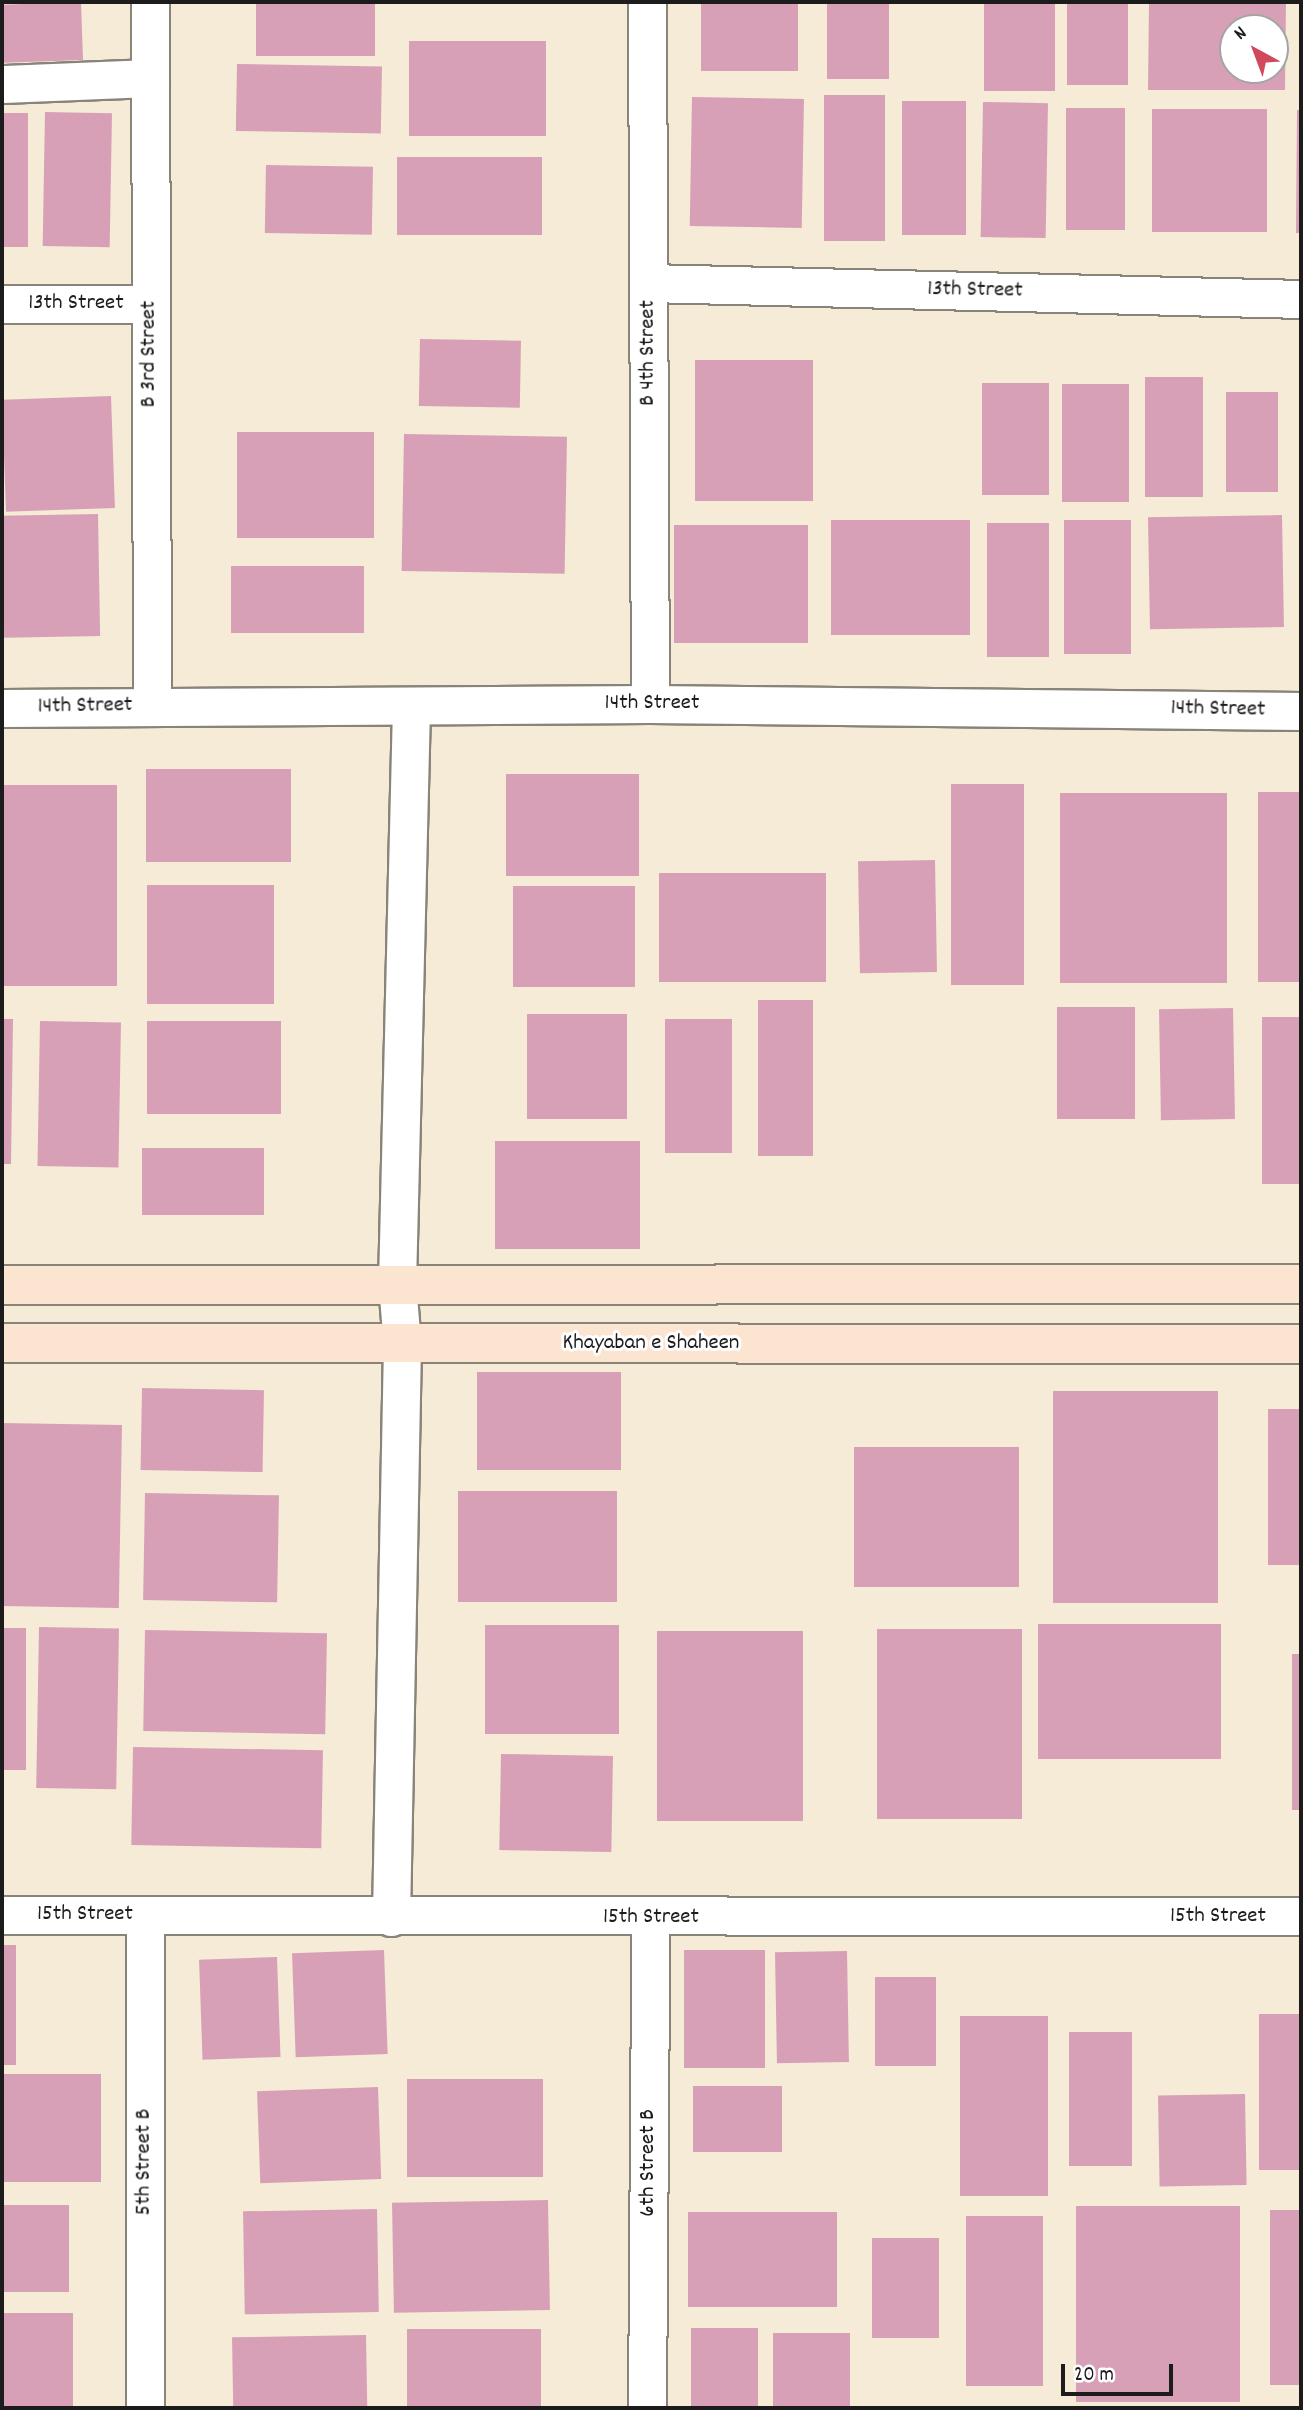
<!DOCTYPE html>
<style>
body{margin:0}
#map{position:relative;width:1303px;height:2410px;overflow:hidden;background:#f5ebd7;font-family:Dekko,sans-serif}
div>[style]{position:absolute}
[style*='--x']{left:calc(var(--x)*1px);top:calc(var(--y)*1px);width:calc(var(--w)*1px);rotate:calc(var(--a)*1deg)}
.building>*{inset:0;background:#d8a0b6;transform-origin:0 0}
.roads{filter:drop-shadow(2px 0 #88847a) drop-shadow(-2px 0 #88847a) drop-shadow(0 2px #88847a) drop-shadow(0 -2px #88847a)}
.street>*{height:37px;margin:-18.5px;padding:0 18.5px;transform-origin:18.5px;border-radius:18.5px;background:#fff}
.secondary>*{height:38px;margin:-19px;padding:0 19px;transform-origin:19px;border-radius:19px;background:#fce5d0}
span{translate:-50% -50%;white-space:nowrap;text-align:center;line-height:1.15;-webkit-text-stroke:6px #fff;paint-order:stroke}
.street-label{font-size:23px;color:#1c1c1c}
.frame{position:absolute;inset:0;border:4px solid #1c1c1c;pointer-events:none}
.north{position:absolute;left:1219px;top:14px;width:70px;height:70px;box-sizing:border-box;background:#fff;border:2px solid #a4a4a4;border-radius:50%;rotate:319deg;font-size:19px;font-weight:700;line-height:28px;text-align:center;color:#1c1c1c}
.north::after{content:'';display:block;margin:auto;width:24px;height:32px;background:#d1495b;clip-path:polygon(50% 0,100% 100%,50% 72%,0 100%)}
.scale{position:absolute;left:1061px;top:2364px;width:112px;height:32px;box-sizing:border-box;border:4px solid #1c1c1c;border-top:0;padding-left:9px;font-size:21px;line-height:24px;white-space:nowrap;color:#1c1c1c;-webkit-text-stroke:5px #fff;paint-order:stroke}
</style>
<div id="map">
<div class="building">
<div style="left:81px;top:2px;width:58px;height:79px;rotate:88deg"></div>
<div style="left:256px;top:2px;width:119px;height:54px"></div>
<div style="left:701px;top:2px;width:97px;height:69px"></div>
<div style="left:827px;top:2px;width:62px;height:77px"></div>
<div style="left:984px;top:2px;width:71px;height:89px"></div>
<div style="left:1067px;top:2px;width:61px;height:83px"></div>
<div style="clip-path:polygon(evenodd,1149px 2px,1286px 2px,1285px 90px,1148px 90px,1149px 2px,1233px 28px,1275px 28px,1275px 70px,1233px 70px,1233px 28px)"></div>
<div style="left:409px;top:41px;width:137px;height:95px"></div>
<div style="left:237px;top:64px;width:145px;height:67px;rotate:1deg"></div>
<div style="left:824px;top:95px;width:61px;height:146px"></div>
<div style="left:692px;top:97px;width:112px;height:129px;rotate:1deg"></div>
<div style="left:902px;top:101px;width:64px;height:134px"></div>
<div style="left:983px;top:102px;width:65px;height:135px;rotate:1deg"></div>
<div style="left:1066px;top:108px;width:59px;height:122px"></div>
<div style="left:1152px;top:109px;width:115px;height:123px"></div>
<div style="clip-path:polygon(1297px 110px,1301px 110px,1301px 233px,1296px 233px)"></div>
<div style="left:45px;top:112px;width:67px;height:134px;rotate:1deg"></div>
<div style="left:2px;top:113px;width:26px;height:134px"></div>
<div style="left:397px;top:157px;width:145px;height:78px"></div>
<div style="left:266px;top:165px;width:107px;height:68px;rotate:1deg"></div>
<div style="left:420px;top:339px;width:101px;height:67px;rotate:1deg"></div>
<div style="left:695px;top:360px;width:118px;height:141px"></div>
<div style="left:1203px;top:377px;width:120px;height:58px;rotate:90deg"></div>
<div style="left:982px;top:383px;width:67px;height:112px"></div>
<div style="left:1062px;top:384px;width:67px;height:118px"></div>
<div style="left:1226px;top:392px;width:52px;height:100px"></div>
<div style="left:111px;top:396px;width:112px;height:109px;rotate:88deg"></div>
<div style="left:237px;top:432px;width:137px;height:106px"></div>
<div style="left:404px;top:434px;width:163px;height:137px;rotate:1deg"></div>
<div style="left:98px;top:514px;width:122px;height:96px;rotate:89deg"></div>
<div style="left:1282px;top:515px;width:112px;height:134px;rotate:89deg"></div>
<div style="left:831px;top:520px;width:139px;height:115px"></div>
<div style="left:1064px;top:520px;width:67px;height:134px"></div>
<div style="left:987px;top:523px;width:62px;height:134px"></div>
<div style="left:674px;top:525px;width:134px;height:118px"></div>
<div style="left:231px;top:566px;width:133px;height:67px"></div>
<div style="left:146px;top:769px;width:145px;height:93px"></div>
<div style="left:506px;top:774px;width:133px;height:102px"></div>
<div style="left:1024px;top:784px;width:201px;height:73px;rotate:90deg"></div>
<div style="left:2px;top:785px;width:115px;height:201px"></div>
<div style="left:1258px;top:792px;width:43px;height:190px"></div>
<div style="left:1227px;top:793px;width:190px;height:167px;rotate:90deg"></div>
<div style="left:935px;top:860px;width:112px;height:77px;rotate:89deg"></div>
<div style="left:826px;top:873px;width:109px;height:167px;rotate:90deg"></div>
<div style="left:147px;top:885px;width:127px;height:119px"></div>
<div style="left:635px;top:886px;width:101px;height:122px;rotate:90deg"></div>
<div style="left:813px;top:1000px;width:156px;height:55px;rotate:90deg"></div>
<div style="left:1057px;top:1007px;width:78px;height:112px"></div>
<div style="left:1233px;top:1008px;width:111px;height:74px;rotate:89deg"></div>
<div style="left:627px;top:1014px;width:105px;height:100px;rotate:90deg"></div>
<div style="left:1262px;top:1017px;width:39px;height:167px"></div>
<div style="clip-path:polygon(2px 1019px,13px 1019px,11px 1164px,2px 1164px)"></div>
<div style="left:732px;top:1019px;width:134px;height:67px;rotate:90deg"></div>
<div style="left:40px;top:1021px;width:81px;height:145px;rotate:1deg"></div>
<div style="left:147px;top:1021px;width:134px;height:93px"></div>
<div style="left:640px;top:1141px;width:108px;height:145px;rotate:90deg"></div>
<div style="left:142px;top:1148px;width:122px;height:67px"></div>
<div style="left:621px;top:1372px;width:98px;height:144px;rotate:90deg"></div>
<div style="left:142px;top:1388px;width:122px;height:82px;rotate:1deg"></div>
<div style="left:1053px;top:1391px;width:165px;height:212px"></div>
<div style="left:1268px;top:1409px;width:33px;height:156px"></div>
<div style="left:2px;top:1423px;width:120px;height:183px;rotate:1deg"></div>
<div style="left:854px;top:1447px;width:165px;height:140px"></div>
<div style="left:458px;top:1491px;width:159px;height:111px"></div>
<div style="left:145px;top:1493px;width:134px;height:107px;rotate:1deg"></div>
<div style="left:1038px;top:1624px;width:183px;height:135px"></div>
<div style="left:485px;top:1625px;width:134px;height:109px"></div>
<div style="left:39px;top:1627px;width:80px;height:161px;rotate:1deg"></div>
<div style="left:2px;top:1628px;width:24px;height:142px"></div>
<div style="left:877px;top:1629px;width:145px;height:190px"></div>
<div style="left:145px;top:1630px;width:182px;height:101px;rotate:1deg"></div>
<div style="left:657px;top:1631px;width:146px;height:190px"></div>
<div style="left:1292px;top:1654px;width:9px;height:156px"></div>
<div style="left:133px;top:1747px;width:190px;height:98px;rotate:1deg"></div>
<div style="left:501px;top:1754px;width:112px;height:96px;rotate:1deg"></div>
<div style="left:2px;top:1945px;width:14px;height:120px"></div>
<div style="left:384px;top:1950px;width:104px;height:92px;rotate:88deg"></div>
<div style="left:765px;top:1950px;width:118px;height:81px;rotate:90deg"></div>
<div style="left:847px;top:1951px;width:111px;height:72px;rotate:89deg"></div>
<div style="left:277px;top:1957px;width:100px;height:78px;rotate:88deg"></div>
<div style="left:875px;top:1977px;width:61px;height:89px"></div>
<div style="left:1259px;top:2014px;width:42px;height:156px"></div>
<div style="left:1048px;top:2016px;width:180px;height:88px;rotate:90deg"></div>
<div style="left:1132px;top:2032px;width:134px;height:63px;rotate:90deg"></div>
<div style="left:2px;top:2074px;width:99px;height:108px"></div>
<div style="left:543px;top:2079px;width:98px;height:136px;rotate:90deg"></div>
<div style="left:782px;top:2086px;width:66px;height:89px;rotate:90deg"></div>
<div style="left:378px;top:2087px;width:92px;height:121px;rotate:88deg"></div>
<div style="left:1245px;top:2094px;width:91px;height:87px;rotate:89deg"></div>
<div style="left:548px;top:2200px;width:110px;height:156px;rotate:89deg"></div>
<div style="left:2px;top:2205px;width:67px;height:87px"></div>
<div style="left:1240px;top:2206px;width:196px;height:164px;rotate:90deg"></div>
<div style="left:377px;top:2209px;width:103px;height:134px;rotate:89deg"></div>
<div style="left:1270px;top:2210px;width:31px;height:175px"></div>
<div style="left:837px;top:2212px;width:95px;height:149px;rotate:90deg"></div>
<div style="left:1043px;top:2216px;width:170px;height:77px;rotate:90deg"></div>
<div style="left:939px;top:2238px;width:100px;height:67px;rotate:90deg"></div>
<div style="left:2px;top:2313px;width:71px;height:95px"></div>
<div style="left:758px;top:2328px;width:80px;height:67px;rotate:90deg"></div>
<div style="left:541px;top:2329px;width:79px;height:134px;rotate:90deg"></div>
<div style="left:850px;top:2333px;width:75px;height:77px;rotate:90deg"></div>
<div style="left:366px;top:2335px;width:73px;height:134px;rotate:89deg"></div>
</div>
<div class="roads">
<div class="street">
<div style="--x:150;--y:2;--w:705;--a:89.84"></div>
<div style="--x:647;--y:2;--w:702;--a:89.76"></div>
<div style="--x:2;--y:84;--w:148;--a:-2.3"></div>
<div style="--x:648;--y:283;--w:653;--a:1.4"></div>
<div style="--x:2;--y:304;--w:148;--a:0"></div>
<div style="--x:2;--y:708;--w:648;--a:-0.35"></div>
<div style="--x:650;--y:704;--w:651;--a:0.62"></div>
<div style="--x:2;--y:1915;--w:1299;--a:0.04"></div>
<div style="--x:145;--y:1915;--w:493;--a:90"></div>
<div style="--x:391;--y:1917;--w:573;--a:-88.9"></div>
<div style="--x:402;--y:1344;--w:60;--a:-94.8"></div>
<div style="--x:397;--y:1284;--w:578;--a:-88.61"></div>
<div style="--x:647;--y:2408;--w:490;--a:-89.6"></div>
</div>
<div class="secondary">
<div style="--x:2;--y:1285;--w:1299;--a:-0.04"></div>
<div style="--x:2;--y:1343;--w:1299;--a:0.04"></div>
</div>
</div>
<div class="street-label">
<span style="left:975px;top:291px;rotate:1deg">13th Street</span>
<span style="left:76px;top:304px">13th Street</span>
<span style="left:649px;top:353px;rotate:-90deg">B 4th Street</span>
<span style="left:150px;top:354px;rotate:-90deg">B 3rd Street</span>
<span style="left:652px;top:704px">14th Street</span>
<span style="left:85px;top:707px;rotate:-1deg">14th Street</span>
<span style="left:1218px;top:710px;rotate:1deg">14th Street</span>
<span style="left:651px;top:1344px">Khayaban e Shaheen</span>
<span style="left:85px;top:1915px">15th Street</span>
<span style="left:1218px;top:1917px">15th Street</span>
<span style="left:651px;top:1918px">15th Street</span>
<span style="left:145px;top:2162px;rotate:-90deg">5th Street B</span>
<span style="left:649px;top:2163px;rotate:-90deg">6th Street B</span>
</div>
<div class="frame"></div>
<div class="north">N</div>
<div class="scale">20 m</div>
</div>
